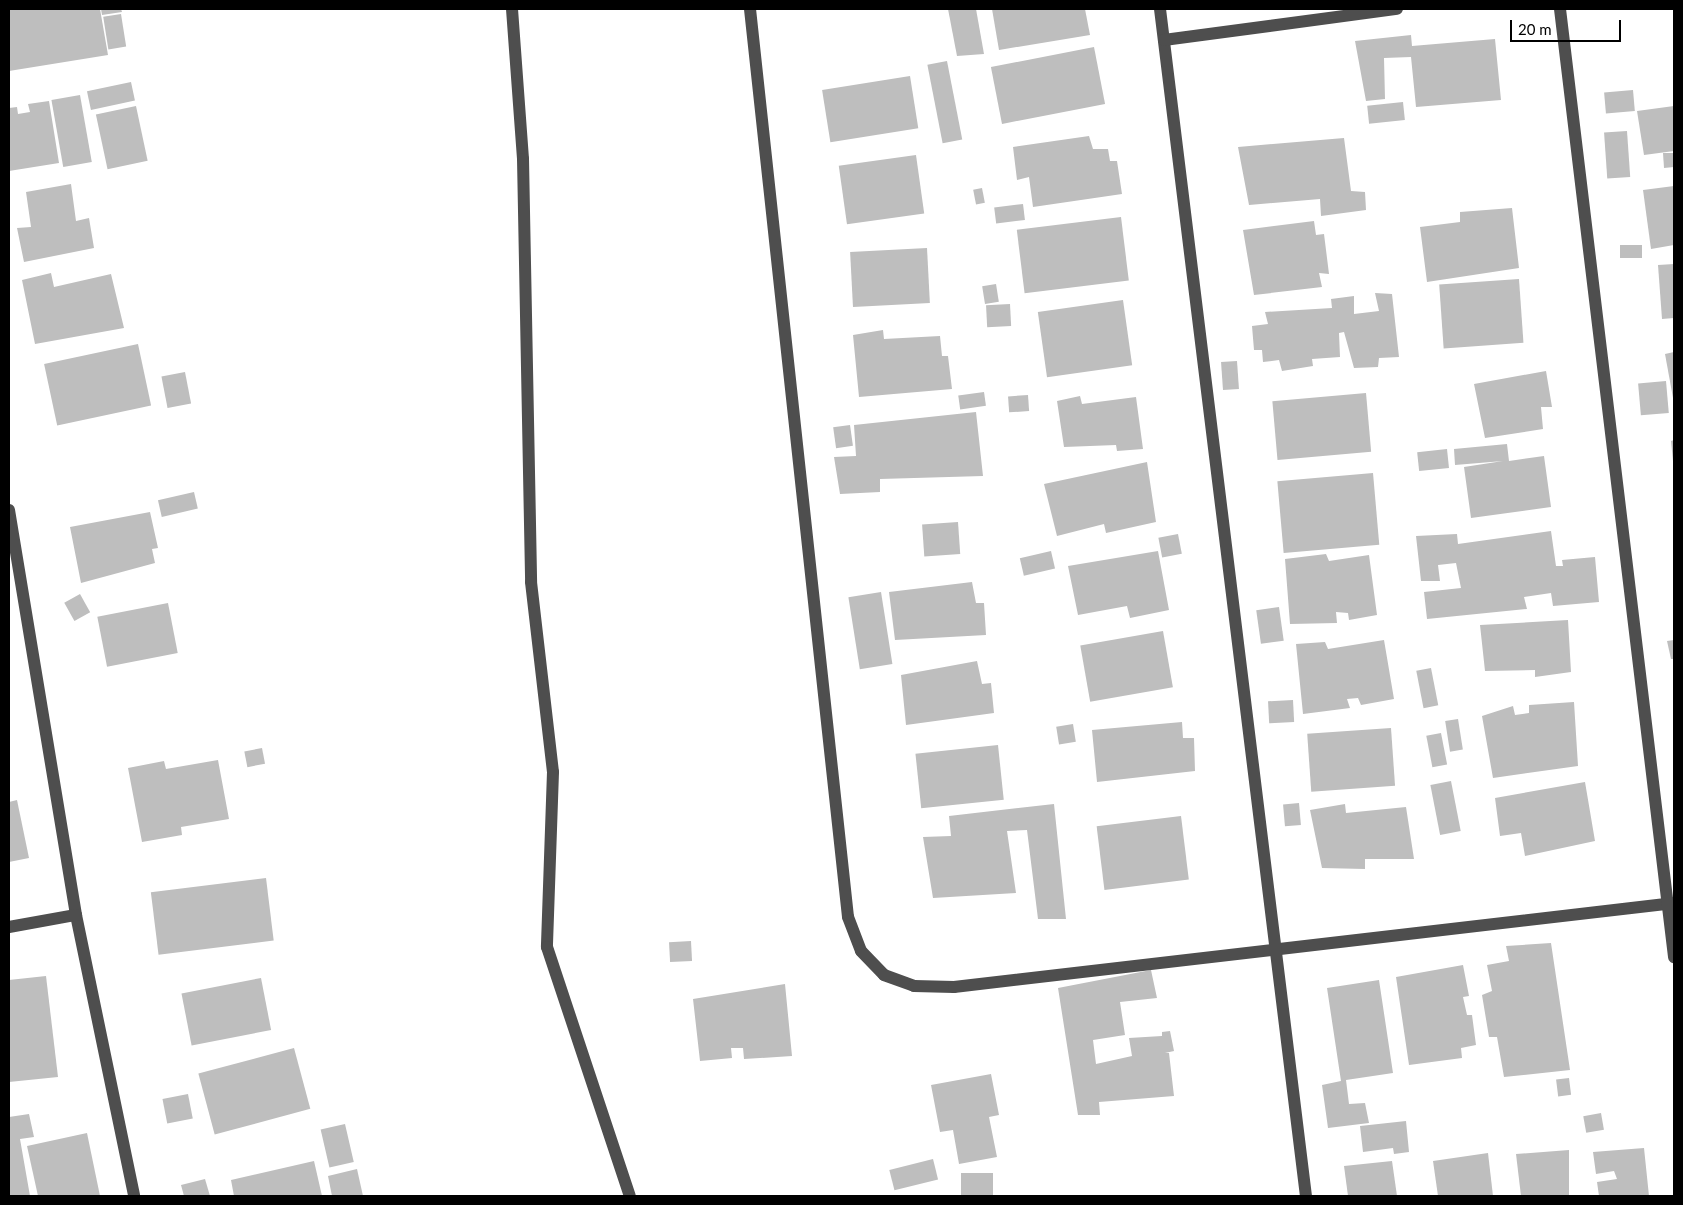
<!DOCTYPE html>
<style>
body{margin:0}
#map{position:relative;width:1683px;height:1205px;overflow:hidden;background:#fff;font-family:Lato,sans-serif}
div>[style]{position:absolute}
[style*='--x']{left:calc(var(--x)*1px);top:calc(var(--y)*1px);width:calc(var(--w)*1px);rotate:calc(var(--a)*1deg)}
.building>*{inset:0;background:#bebebe;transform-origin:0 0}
.minor>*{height:12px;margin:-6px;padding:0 6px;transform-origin:6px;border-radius:6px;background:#4e4e4e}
span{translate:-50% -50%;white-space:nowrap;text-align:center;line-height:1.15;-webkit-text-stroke:4.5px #fff;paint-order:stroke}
.frame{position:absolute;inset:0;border:10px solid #000;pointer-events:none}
.scale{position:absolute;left:1510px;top:20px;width:111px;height:22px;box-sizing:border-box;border:2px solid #000;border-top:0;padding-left:6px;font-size:15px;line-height:18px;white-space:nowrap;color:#000;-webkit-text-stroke:4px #fff;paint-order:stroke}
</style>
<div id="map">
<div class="building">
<div style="clip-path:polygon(9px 9px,100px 9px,108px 55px,9px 71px)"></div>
<div style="clip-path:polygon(101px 9px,121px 9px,122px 12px,102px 15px)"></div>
<div style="clip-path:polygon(948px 9px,976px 9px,984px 54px,957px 56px)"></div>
<div style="clip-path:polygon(992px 9px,1085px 9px,1090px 35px,999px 50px)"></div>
<div style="left:121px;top:14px;width:33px;height:18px;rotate:81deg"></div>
<div style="clip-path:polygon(1411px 35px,1412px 46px,1495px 39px,1501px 100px,1416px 107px,1411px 57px,1384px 58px,1385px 99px,1366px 101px,1355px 41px)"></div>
<div style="left:1094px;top:47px;width:58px;height:105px;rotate:79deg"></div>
<div style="left:947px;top:61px;width:80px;height:20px;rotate:79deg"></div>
<div style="left:910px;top:76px;width:53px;height:89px;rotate:81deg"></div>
<div style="left:131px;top:82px;width:19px;height:45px;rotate:78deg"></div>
<div style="left:1633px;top:90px;width:21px;height:29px;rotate:85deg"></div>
<div style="left:80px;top:95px;width:68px;height:29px;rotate:80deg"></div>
<div style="clip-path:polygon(49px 101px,59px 163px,9px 171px,9px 108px,17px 107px,18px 114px,30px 112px,28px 104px)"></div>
<div style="left:1403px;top:102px;width:18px;height:36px;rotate:84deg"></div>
<div style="left:136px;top:106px;width:56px;height:41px;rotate:78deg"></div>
<div style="clip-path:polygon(1674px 106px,1674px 151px,1644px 155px,1637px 111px)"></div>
<div style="left:1627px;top:131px;width:46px;height:23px;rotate:86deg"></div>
<div style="clip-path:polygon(1089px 136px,1093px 149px,1108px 149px,1110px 161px,1117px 161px,1122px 194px,1033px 207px,1029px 177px,1017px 180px,1013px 147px)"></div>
<div style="clip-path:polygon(1344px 138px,1351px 191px,1365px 192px,1366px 210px,1321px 216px,1320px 199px,1249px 205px,1238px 147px)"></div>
<div style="clip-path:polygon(1663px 153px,1674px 153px,1674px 167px,1664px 168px)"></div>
<div style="left:916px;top:155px;width:59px;height:78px;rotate:82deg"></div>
<div style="clip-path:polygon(71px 184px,76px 221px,89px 218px,94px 248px,24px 262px,17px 228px,31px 227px,26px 192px)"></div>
<div style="clip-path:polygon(1674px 186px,1674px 245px,1651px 249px,1643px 190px)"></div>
<div style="left:982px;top:188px;width:15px;height:9px;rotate:79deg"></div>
<div style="left:1023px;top:204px;width:16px;height:29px;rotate:83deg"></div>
<div style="clip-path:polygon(1512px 208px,1519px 268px,1427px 282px,1420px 227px,1460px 222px,1460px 212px)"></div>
<div style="left:1121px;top:217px;width:64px;height:105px;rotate:83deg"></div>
<div style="clip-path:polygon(1314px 221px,1316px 235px,1324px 234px,1329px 274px,1319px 273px,1322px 287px,1254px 295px,1243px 230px)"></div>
<div style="left:1642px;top:245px;width:13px;height:22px;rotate:90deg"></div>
<div style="left:927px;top:248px;width:55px;height:77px;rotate:87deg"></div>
<div style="clip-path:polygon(1674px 264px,1674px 318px,1662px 319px,1658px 265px)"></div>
<div style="clip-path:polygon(51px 273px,54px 287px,111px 274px,124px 328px,35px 344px,22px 280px)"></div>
<div style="left:1519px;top:279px;width:64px;height:80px;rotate:86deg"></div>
<div style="left:996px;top:284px;width:18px;height:14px;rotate:81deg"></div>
<div style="clip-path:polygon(1375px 293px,1392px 294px,1399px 357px,1379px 358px,1378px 367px,1354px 368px,1344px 332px,1339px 333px,1340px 357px,1312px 359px,1313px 366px,1282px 371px,1279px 360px,1263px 362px,1262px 350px,1254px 350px,1252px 326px,1268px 324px,1265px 312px,1332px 308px,1331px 299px,1354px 296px,1354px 314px,1379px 311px)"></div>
<div style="left:1123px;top:300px;width:66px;height:86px;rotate:82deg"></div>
<div style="left:1010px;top:304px;width:22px;height:24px;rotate:87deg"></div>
<div style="clip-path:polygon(883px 330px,884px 339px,940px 336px,942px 356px,948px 356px,952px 389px,859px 397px,853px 335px)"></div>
<div style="left:138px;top:344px;width:63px;height:96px;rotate:78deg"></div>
<div style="clip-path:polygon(1674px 352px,1674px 398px,1673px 398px,1665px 354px)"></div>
<div style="left:1237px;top:361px;width:28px;height:16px;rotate:86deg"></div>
<div style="clip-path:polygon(1546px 371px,1552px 407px,1541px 407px,1543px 429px,1485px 438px,1474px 384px)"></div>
<div style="left:185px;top:372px;width:32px;height:24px;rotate:79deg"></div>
<div style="left:1666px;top:381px;width:32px;height:28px;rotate:85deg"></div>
<div style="left:984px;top:392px;width:14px;height:26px;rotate:82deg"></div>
<div style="left:1366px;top:393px;width:59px;height:94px;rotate:85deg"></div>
<div style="left:1028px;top:395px;width:16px;height:20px;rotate:86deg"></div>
<div style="clip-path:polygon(1080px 396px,1082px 404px,1136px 397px,1143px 449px,1117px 451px,1116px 445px,1064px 447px,1057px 401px)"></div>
<div style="clip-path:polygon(976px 412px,983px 476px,880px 479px,880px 492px,840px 494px,834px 457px,856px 456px,854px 425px)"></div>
<div style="left:850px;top:425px;width:21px;height:17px;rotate:82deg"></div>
<div style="clip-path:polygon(1674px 440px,1674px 461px,1673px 461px,1671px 441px)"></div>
<div style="clip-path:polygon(1507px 444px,1509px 461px,1544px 456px,1551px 507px,1471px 518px,1464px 467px,1503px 461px,1455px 465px,1454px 449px)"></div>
<div style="left:1447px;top:449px;width:19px;height:30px;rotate:84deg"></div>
<div style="clip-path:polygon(1147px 462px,1156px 522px,1106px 533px,1104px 524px,1057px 536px,1044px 484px)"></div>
<div style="left:1373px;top:473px;width:72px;height:96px;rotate:85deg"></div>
<div style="left:194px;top:492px;width:17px;height:37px;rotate:77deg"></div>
<div style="clip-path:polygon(150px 512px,158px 548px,152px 549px,155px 563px,81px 583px,70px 527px)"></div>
<div style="left:958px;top:522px;width:32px;height:36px;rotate:86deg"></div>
<div style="clip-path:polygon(1551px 531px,1556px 566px,1563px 566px,1562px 560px,1595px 557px,1599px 602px,1553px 606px,1551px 593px,1524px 597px,1527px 609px,1427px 619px,1424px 592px,1461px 588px,1456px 563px,1438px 565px,1440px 581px,1421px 581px,1416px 536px,1457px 534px,1458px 544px)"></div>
<div style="left:1178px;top:534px;width:20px;height:20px;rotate:79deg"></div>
<div style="left:1051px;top:551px;width:18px;height:32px;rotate:77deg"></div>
<div style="clip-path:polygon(1158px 551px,1169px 610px,1130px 618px,1127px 606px,1078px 615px,1068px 566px)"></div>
<div style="clip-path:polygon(1326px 554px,1329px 561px,1369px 555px,1377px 615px,1349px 620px,1348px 613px,1336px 612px,1337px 623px,1290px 624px,1285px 559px)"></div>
<div style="clip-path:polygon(972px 582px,976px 603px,984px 603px,986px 635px,895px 640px,889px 592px)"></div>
<div style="left:881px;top:592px;width:73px;height:33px;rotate:81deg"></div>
<div style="left:80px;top:594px;width:21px;height:18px;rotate:61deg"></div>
<div style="left:168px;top:603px;width:51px;height:72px;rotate:79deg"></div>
<div style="left:1279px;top:607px;width:34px;height:23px;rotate:82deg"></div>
<div style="clip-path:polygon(1568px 620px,1571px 672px,1535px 677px,1535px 670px,1485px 671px,1480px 625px)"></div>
<div style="left:1163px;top:631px;width:57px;height:84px;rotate:80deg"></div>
<div style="clip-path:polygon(1384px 640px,1394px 699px,1361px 705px,1358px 698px,1347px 699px,1350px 708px,1303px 714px,1296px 644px,1325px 642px,1328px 649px)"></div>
<div style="clip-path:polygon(1674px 640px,1674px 659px,1671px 659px,1667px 641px)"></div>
<div style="clip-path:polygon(977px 661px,982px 684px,991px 683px,994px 713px,906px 725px,901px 675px)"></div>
<div style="left:1431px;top:668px;width:38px;height:15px;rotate:79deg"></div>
<div style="left:1293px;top:700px;width:22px;height:25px;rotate:87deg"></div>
<div style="clip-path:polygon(1574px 702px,1578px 766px,1493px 778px,1482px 716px,1513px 706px,1515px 715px,1529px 713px,1529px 705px)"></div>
<div style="left:1458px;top:719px;width:31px;height:13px;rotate:81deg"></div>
<div style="clip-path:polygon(1182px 722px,1183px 738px,1194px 738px,1195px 771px,1097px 782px,1092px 730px)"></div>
<div style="left:1073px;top:724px;width:18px;height:17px;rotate:81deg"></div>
<div style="left:1391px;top:728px;width:58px;height:84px;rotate:86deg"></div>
<div style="left:1441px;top:733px;width:32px;height:15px;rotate:79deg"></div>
<div style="left:998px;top:745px;width:55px;height:83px;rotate:84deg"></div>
<div style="left:262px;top:748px;width:16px;height:18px;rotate:79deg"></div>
<div style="clip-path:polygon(218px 760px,229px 819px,181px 827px,182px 835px,142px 842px,128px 768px,164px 761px,166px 769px)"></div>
<div style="left:1451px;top:781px;width:51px;height:21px;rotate:79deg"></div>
<div style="clip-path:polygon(1585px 782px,1595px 841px,1525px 856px,1521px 833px,1500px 836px,1495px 798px)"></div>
<div style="clip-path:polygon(17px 800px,29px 858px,9px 862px,9px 802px)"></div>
<div style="left:1299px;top:803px;width:22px;height:16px;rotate:85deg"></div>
<div style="clip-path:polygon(1054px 804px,1066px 919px,1038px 919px,1027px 830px,1007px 831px,1016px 893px,933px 898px,923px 837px,951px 836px,949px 816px)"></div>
<div style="clip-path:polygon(1345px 804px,1346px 813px,1406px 807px,1414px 859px,1365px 859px,1365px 869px,1322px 868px,1310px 810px)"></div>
<div style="left:1181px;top:816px;width:64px;height:85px;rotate:83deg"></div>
<div style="left:266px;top:878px;width:63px;height:116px;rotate:83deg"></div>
<div style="left:691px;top:941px;width:20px;height:22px;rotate:87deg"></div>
<div style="clip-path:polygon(1551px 943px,1570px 1070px,1504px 1077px,1497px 1037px,1489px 1037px,1482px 995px,1492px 991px,1487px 965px,1509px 961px,1506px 946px)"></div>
<div style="clip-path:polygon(1463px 965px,1469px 996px,1463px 997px,1467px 1015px,1472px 1015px,1476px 1045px,1461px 1048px,1462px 1058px,1409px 1065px,1396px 977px)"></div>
<div style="clip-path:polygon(1151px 970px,1157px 998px,1120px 1002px,1125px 1035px,1093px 1040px,1096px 1064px,1132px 1056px,1129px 1038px,1162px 1036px,1162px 1032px,1170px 1031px,1174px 1051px,1165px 1053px,1169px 1053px,1174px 1096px,1099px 1102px,1100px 1115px,1078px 1115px,1058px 988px)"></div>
<div style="clip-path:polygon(46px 976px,58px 1077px,9px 1082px,9px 980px)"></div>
<div style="left:261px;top:978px;width:53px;height:81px;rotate:79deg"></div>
<div style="clip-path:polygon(1379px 980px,1393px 1073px,1346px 1080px,1349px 1104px,1365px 1103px,1369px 1123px,1328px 1128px,1322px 1085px,1341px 1081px,1327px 988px)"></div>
<div style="clip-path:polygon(785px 984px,792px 1056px,744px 1059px,743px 1048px,731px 1048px,732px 1058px,700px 1061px,693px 999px)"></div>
<div style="left:294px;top:1048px;width:63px;height:99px;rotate:75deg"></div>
<div style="clip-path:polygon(991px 1074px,999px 1115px,989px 1117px,997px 1157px,959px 1164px,953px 1130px,940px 1132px,931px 1085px)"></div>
<div style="left:1569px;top:1078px;width:17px;height:13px;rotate:83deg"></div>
<div style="left:188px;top:1094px;width:25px;height:26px;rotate:79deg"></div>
<div style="left:1601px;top:1113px;width:17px;height:18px;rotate:80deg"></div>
<div style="clip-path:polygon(29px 1114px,34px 1137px,20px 1139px,30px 1196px,9px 1196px,9px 1117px)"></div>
<div style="clip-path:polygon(1406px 1121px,1409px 1152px,1394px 1154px,1393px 1148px,1363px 1152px,1360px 1126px)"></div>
<div style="left:345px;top:1124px;width:39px;height:25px;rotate:77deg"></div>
<div style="clip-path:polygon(87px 1133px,100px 1196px,38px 1196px,27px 1146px)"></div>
<div style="clip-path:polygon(1644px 1148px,1649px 1196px,1599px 1196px,1597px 1182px,1617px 1179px,1614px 1171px,1596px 1174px,1593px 1152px)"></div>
<div style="clip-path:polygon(1569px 1150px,1569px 1196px,1521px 1196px,1516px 1154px)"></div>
<div style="clip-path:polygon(1488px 1153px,1493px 1196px,1438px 1196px,1433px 1161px)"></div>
<div style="left:933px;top:1159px;width:21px;height:45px;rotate:76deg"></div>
<div style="clip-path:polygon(314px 1161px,322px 1196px,234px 1196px,231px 1180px)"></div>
<div style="clip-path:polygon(1392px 1161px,1397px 1196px,1348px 1196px,1344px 1166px)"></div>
<div style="clip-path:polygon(357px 1169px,363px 1196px,332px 1196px,328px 1176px)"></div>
<div style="left:993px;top:1173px;width:23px;height:32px;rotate:90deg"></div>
<div style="clip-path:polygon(205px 1179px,210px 1196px,184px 1196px,181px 1185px)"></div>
</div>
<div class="minor">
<div style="--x:512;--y:9;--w:150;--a:85.8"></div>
<div style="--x:523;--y:159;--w:423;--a:88.9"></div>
<div style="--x:531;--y:582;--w:191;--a:83.4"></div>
<div style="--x:553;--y:772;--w:175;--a:92"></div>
<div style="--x:547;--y:947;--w:262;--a:71.6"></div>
<div style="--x:750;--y:9;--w:913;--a:83.84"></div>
<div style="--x:848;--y:917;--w:36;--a:69"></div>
<div style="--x:861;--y:951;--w:33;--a:46"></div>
<div style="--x:884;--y:975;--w:32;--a:20"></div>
<div style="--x:914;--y:986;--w:40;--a:1.4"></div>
<div style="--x:954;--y:987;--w:725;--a:-6.65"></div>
<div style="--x:1160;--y:9;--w:1196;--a:82.99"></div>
<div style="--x:1560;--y:9;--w:955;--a:83.14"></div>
<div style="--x:1164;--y:40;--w:235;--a:-7.6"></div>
<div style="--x:9;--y:510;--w:411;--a:80.6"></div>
<div style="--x:76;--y:915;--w:287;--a:78.3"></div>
<div style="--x:9;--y:927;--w:68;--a:-10.2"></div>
</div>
<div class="frame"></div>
<div class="scale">20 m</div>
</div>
